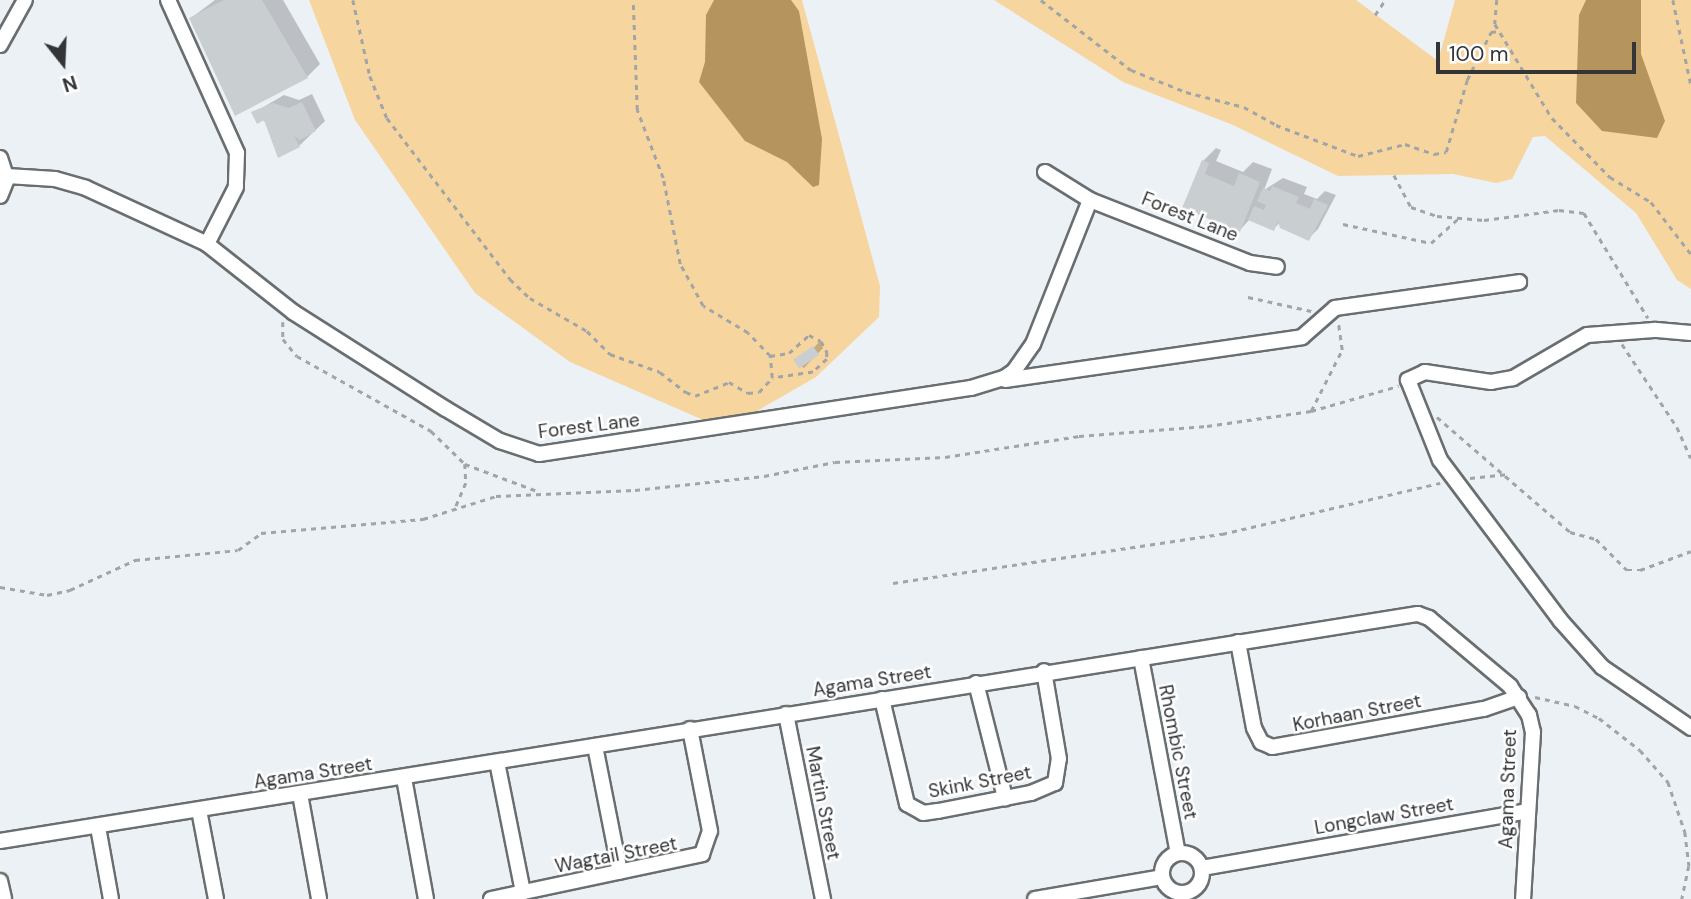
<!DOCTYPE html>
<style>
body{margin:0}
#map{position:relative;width:1691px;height:899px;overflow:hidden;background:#ecf1f5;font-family:"DM Sans",sans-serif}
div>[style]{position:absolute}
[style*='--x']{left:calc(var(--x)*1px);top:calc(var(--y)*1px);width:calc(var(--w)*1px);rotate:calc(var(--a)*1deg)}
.green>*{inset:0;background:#f7d59f}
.water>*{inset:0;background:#b6945e}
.shadow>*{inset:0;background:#0003}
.building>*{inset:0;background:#c9ced1;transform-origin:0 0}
.path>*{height:2.5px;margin-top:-1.25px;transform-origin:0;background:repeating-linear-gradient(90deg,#a1a5a8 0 5px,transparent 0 10px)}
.roads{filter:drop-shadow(2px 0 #696e70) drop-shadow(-2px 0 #696e70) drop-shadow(0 2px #696e70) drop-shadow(0 -2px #696e70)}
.minor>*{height:14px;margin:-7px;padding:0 7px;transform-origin:7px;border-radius:7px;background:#fff}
.minor>.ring{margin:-7px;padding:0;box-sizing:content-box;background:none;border:14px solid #fff;border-radius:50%}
span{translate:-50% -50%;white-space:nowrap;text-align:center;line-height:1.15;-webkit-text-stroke:5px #fff;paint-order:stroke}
.street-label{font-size:19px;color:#333537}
.north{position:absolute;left:28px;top:28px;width:70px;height:70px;-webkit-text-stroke:5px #fff;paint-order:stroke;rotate:162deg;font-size:19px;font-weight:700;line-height:28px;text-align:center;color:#333537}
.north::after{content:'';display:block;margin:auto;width:24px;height:32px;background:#333537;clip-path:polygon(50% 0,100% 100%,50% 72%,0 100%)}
.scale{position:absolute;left:1436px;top:42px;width:200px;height:32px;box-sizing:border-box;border:4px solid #333537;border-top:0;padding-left:9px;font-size:21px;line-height:24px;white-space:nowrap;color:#333537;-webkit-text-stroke:5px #fff;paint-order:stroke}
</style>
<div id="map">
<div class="green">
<div style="clip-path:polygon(309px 0,802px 0,880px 286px,879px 317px,816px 377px,750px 415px,708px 422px,570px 362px,475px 293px,355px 120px)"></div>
<div style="clip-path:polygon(994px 0,1356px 0,1438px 61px,1455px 0,1691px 0,1691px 289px,1677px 280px,1636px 213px,1545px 136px,1533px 137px,1512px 179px,1496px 183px,1453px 174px,1338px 176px,1233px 125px,1123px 82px)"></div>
</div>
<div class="water">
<div style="clip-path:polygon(714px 0,791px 0,799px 11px,822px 139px,819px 185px,813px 187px,787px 162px,745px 141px,699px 82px,705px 62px,706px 15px)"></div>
<div style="clip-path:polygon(1586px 0,1641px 0,1641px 54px,1665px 121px,1657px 138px,1602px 131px,1576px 103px,1579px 15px)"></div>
</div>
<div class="shadow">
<div style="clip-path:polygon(215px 0,283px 0,320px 64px,307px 77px,191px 18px)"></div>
<div style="clip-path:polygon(312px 94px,325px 121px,299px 146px,253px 113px,284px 95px,299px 100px)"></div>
<div style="clip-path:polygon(1216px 148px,1221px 150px,1216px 161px,1243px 172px,1253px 162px,1272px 169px,1264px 190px,1283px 178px,1307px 187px,1304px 194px,1317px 199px,1325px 191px,1336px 195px,1318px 229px,1309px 238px,1280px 222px,1274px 229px,1250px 219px,1240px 230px,1184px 207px,1203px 161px)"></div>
<div style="clip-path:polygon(820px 341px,823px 348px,804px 368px,799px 364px)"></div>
</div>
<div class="building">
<div style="clip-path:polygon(224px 0,262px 0,308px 78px,235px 116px,189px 18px)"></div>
<div style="clip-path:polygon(302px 102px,316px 131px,300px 140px,294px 136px,300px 147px,278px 158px,264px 120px,257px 124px,251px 112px,273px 103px,289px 108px)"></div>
<div style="clip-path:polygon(1202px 160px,1209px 163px,1205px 174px,1234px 186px,1239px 173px,1260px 182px,1240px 232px,1182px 208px)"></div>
<div style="clip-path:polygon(1272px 186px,1299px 197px,1296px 203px,1310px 209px,1314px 199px,1328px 205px,1309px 241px,1280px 228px,1278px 221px,1274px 231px,1248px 220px,1254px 206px,1264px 210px,1266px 205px,1257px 201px,1263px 188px,1270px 191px)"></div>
<div style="left:813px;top:346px;width:11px;height:24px;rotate:56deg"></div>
</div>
<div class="path">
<div style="--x:353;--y:0;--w:78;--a:77.4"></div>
<div style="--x:370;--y:76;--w:45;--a:68"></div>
<div style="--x:387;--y:118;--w:203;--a:52.6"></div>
<div style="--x:510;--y:279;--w:28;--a:44"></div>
<div style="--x:530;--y:298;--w:66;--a:30.1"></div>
<div style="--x:587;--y:331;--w:33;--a:45"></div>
<div style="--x:610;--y:354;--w:53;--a:19.8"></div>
<div style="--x:660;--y:372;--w:33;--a:38"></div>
<div style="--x:686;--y:392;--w:10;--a:24"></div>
<div style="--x:695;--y:396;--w:37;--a:-22"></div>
<div style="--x:729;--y:382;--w:22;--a:30"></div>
<div style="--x:748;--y:393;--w:11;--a:-5"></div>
<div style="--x:759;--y:392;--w:19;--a:-47"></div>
<div style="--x:772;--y:378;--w:22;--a:-95"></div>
<div style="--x:770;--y:356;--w:32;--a:-134"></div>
<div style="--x:748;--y:333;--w:52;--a:-149"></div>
<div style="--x:703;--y:306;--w:48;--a:-118.7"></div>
<div style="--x:680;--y:264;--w:88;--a:-101.2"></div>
<div style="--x:663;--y:178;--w:73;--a:-110.9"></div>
<div style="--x:637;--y:110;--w:110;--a:-92.1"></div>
<div style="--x:1041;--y:0;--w:114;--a:37.9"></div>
<div style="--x:1131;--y:70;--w:59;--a:21.8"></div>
<div style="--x:1186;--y:92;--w:60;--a:14.5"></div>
<div style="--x:1244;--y:107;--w:37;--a:29"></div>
<div style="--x:1276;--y:125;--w:88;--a:20.7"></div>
<div style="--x:1358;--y:156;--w:49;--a:-14.3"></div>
<div style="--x:1405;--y:144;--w:31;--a:19"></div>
<div style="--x:1434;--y:154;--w:12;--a:-9"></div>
<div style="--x:1446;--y:152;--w:75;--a:-73.7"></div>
<div style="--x:1467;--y:80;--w:54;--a:-63.4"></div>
<div style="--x:1491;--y:32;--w:9;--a:-6"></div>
<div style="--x:1497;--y:0;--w:24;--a:95"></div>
<div style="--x:1495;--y:24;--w:110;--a:58.8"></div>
<div style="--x:1552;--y:118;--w:83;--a:45.5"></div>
<div style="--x:1610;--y:177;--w:48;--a:31.4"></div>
<div style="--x:1651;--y:202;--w:66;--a:52.4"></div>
<div style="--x:1673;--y:0;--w:87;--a:78"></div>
<div style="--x:1375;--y:15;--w:18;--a:-56"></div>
<div style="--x:1394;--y:175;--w:36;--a:62"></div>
<div style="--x:1411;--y:207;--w:28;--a:19"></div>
<div style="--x:1437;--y:216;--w:47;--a:4.9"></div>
<div style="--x:1484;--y:220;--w:76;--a:-7.6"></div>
<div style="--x:1559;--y:210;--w:25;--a:7"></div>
<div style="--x:1584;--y:213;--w:123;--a:58.6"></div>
<div style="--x:1343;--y:224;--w:90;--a:12.2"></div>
<div style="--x:1431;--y:243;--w:38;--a:-42"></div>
<div style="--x:1248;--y:297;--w:65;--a:12.5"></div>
<div style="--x:283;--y:322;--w:17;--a:90"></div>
<div style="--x:283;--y:339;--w:22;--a:51"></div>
<div style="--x:297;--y:356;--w:154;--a:29.2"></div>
<div style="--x:431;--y:431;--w:47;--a:44.1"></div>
<div style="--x:465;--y:464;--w:19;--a:87"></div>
<div style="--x:466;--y:483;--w:28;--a:113"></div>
<div style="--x:1622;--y:344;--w:100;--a:56.5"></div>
<div style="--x:1677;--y:427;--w:34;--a:66"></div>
<div style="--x:770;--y:356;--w:19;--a:-9"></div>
<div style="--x:789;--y:353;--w:27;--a:-42"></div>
<div style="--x:809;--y:335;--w:13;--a:27"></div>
<div style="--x:821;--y:341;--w:13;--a:61"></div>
<div style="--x:827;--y:352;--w:7;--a:90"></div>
<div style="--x:827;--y:359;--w:19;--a:137"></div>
<div style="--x:813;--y:372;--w:41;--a:171.7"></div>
<div style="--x:1311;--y:411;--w:68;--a:-63.1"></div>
<div style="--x:1342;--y:350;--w:29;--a:-98"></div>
<div style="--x:1437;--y:417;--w:176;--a:40.8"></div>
<div style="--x:1570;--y:532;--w:27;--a:15"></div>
<div style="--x:1596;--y:539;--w:44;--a:45"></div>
<div style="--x:1627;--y:570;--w:13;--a:0"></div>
<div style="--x:1640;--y:570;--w:54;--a:-20.4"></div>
<div style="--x:465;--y:464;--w:80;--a:20.5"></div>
<div style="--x:1470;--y:478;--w:36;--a:-6"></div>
<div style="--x:893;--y:583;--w:333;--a:-8.5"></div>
<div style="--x:1222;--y:534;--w:224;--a:-13.2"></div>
<div style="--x:0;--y:587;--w:48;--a:9.7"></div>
<div style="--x:47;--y:595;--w:24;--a:-12"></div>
<div style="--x:70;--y:590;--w:72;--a:-24.8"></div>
<div style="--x:135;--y:560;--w:103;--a:-5.5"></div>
<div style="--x:238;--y:550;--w:29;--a:-36"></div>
<div style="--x:261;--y:533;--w:163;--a:-4.9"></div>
<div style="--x:423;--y:519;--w:77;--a:-17.5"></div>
<div style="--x:496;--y:496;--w:139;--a:-2.5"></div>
<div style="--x:635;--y:490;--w:130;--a:-6.2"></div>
<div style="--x:764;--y:476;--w:72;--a:-11.2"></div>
<div style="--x:835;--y:462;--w:110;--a:-2.6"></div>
<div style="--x:945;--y:457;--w:136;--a:-8.9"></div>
<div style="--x:1079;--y:436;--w:128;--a:-4.5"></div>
<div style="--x:1207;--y:426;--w:105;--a:-8.2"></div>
<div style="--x:1311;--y:411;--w:91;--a:-16"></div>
<div style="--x:1535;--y:697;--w:41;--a:12.7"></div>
<div style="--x:1575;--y:706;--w:27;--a:27"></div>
<div style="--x:1599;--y:718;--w:52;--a:38"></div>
<div style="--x:1640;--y:750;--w:43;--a:48.8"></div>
<div style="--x:1668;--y:782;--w:53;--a:71.2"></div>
<div style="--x:1685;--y:832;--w:34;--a:83"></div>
<div style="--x:1689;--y:866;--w:34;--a:102"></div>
</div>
<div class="roads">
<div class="minor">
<div style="--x:168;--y:0;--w:168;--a:65.7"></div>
<div style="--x:237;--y:153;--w:34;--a:92"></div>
<div style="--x:236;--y:187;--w:64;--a:117"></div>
<div style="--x:0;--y:45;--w:51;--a:-60.9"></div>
<div style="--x:0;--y:158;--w:22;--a:72"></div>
<div style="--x:7;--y:179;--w:18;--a:112"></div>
<div style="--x:1045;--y:172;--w:53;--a:31.9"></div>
<div style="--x:1090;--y:200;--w:172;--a:21.5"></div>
<div style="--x:1250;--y:263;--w:27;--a:8"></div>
<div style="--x:7;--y:176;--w:48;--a:3.6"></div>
<div style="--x:55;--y:179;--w:32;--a:16"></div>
<div style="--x:86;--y:188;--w:133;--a:24.8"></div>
<div style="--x:207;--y:244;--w:110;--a:38.3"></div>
<div style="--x:293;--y:312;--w:181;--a:32.4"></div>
<div style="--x:446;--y:409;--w:63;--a:30.7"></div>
<div style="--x:500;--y:441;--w:41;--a:18.4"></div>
<div style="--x:539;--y:454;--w:437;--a:-8.7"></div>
<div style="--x:971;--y:388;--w:34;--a:-17"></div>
<div style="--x:1004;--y:378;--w:12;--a:-35"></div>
<div style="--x:1014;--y:371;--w:33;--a:-55"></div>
<div style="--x:1033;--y:344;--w:155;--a:-68.4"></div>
<div style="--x:1691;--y:333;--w:37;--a:-175"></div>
<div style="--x:1654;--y:330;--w:67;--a:175.7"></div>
<div style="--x:1587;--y:335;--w:86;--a:149.8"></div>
<div style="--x:1513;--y:378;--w:22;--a:170"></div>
<div style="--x:1491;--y:382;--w:67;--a:-171.4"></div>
<div style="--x:1425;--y:372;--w:19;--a:155"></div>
<div style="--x:1408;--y:380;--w:86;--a:68.2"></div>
<div style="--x:1440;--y:460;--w:200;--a:53.1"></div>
<div style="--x:1560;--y:620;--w:63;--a:48.2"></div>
<div style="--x:1602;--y:667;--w:108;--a:34.4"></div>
<div style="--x:1005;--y:380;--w:300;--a:-8.2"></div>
<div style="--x:1302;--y:337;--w:44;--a:-41.3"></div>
<div style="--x:1335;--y:308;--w:186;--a:-8"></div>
<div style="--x:1238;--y:642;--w:87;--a:79.5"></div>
<div style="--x:1254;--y:728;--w:16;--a:63"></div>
<div style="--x:1261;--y:742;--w:12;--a:24"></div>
<div style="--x:1272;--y:747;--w:215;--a:-10.2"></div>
<div style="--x:1484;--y:709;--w:37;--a:-19"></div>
<div style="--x:1141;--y:658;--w:198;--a:79.3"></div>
<div style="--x:976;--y:683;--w:119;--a:75.8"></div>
<div style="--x:882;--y:699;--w:108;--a:76.6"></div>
<div style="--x:907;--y:804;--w:18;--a:29"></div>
<div style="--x:923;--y:813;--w:15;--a:-8"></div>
<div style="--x:938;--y:811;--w:95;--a:-11"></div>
<div style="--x:1031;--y:793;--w:26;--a:-23"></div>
<div style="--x:1055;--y:783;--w:24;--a:-81"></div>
<div style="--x:1059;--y:759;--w:89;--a:-99.7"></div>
<div style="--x:786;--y:714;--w:189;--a:78.7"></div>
<div style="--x:595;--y:746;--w:128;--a:78.8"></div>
<div style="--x:497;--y:762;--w:133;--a:78.7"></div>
<div style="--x:404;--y:778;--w:123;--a:79.7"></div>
<div style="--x:300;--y:794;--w:107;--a:79.7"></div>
<div style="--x:199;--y:810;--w:91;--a:79.2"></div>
<div style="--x:98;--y:827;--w:73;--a:79.8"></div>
<div style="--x:0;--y:841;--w:1436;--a:-9.1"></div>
<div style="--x:1418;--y:614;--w:12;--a:20"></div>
<div style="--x:1429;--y:618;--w:106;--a:40"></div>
<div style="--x:1510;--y:686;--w:35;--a:57"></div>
<div style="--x:1529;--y:715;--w:17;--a:77"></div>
<div style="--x:1533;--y:732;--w:167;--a:93.4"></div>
<div class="ring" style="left:1162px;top:853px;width:26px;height:26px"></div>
<div style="--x:1202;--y:868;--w:330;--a:-9.9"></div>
<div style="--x:0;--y:881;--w:18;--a:77"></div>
<div style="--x:491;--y:899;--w:216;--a:-12"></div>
<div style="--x:702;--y:854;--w:24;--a:-71"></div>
<div style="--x:710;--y:831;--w:104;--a:-101.1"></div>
<div style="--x:1035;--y:899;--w:129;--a:-9.8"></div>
</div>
</div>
<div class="street-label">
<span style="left:1190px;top:217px;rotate:22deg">Forest Lane</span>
<span style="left:589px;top:426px;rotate:-7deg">Forest Lane</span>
<span style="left:872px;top:681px;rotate:-9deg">Agama Street</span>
<span style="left:1357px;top:713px;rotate:-11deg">Korhaan Street</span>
<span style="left:1178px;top:752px;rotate:79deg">Rhombic Street</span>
<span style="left:313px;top:773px;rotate:-9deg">Agama Street</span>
<span style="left:980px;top:782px;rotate:-11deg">Skink Street</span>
<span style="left:1508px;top:789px;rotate:-88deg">Agama Street</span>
<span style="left:823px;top:803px;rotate:79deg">Martin Street</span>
<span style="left:1384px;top:816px;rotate:-10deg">Longclaw Street</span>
<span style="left:616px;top:855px;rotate:-11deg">Wagtail Street</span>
</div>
<div class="north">N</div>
<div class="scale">100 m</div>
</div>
